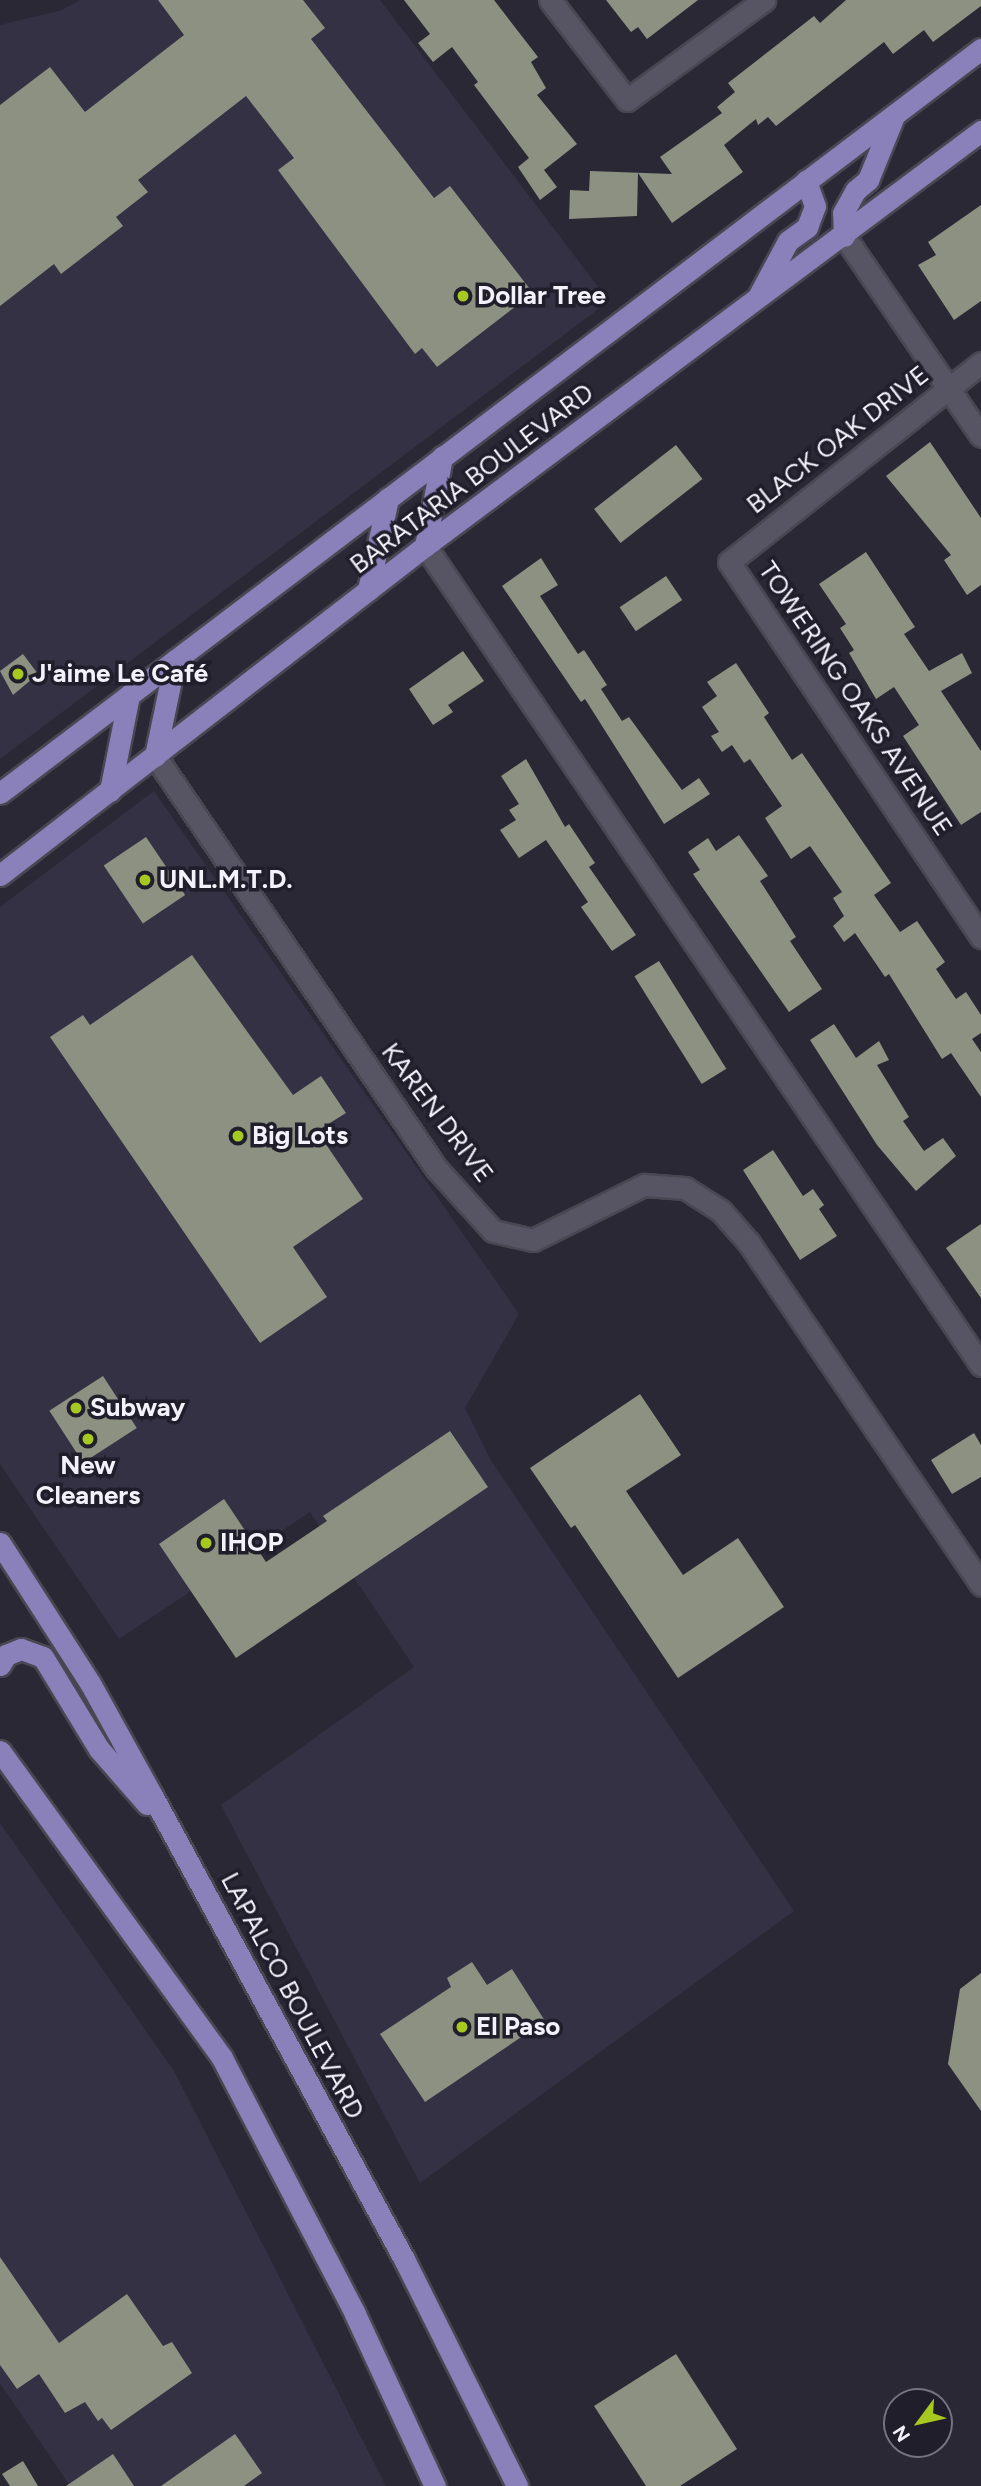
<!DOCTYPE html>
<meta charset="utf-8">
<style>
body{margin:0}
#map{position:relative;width:981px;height:2486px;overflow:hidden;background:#2a2835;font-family:Figtree,sans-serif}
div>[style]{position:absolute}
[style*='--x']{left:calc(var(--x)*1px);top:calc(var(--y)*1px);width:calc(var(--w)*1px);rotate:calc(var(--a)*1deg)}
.built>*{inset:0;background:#343144}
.building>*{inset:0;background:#8c9181;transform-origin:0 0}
.roads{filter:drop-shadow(2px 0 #484752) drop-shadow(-2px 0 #484752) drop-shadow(0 2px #484752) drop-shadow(0 -2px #484752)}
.minor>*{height:21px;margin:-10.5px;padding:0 10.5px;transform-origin:10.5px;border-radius:10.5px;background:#575564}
.primary>*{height:21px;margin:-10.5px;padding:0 10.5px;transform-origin:10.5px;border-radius:10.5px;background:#8b81ba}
.dots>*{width:19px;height:19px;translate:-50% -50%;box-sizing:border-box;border:4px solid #201e2b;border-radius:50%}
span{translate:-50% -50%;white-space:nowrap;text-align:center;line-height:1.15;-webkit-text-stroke:7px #201e2b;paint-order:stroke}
.poi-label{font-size:26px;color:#f3f2fb;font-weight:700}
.left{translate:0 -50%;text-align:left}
.street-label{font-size:26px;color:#f3f2fb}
.north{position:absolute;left:883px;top:2388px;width:70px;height:70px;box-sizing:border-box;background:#201e2b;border:2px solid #74737e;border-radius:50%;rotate:237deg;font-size:19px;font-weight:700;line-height:28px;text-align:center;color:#f3f2fb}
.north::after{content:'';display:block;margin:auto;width:24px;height:32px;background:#a6c821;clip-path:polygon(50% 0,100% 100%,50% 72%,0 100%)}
</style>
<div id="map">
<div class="built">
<div style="clip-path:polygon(80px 0,380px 0,609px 301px,0 759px,0 25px,62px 10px)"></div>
<div style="clip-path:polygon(154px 791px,519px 1314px,465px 1408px,490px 1459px,794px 1911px,420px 2183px,221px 1805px,414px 1667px,310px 1512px,119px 1639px,0 1464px,0 907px)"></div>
<div style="clip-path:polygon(0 1823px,174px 2071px,386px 2486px,70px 2486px,0 2383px)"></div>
</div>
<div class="building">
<div style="clip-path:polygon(158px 0,303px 0,325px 28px,311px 39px,434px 198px,450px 186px,533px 293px,437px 367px,422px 348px,415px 354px,278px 170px,294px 158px,246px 96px,138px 180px,148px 192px,116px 217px,123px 226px,61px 274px,54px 264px,0 306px,0 105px,50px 67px,85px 112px,184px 35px)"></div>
<div style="clip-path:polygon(404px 0,494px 0,538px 57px,531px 62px,546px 88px,537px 95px,577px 144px,544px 170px,557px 187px,540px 200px,518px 167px,529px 158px,474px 85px,478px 82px,452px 47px,433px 62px,418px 43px,430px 34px)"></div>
<div style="clip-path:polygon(606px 0,698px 0,647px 39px,638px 27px,631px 32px)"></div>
<div style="clip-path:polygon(846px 0,981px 0,981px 6px,933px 42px,924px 30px,893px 54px,884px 42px,776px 126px,768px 117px,758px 125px,756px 119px,724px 145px,743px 172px,672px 223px,638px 173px,637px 216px,569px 219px,570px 190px,589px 191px,590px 171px,672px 174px,660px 157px,722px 113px,717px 107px,735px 92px,728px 83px,814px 16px,820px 23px)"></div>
<div style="clip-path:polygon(981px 205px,981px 301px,954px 320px,918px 265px,936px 255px,928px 242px)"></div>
<div style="clip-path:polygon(930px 442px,981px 518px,981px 585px,967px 595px,944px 560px,951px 555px,886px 476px)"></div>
<div style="left:676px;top:445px;width:43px;height:104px;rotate:52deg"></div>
<div style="clip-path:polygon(866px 552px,915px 627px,904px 634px,929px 671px,962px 653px,972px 673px,941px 691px,981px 751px,981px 812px,961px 825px,903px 736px,919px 725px,894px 687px,876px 699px,849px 653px,854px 650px,840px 628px,846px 624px,819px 584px)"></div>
<div style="clip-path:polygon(541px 558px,558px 585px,540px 596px,578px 654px,584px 650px,607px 685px,601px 689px,622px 721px,629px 717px,682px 790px,699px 778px,710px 794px,664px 824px,585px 699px,581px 702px,502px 586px)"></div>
<div style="left:666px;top:576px;width:29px;height:56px;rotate:56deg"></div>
<div style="clip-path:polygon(463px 651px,484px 681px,448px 705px,453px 712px,433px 725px,409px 689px)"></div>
<div style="clip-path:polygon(23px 654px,38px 674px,13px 695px,0 671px)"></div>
<div style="clip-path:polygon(736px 663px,769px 713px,764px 717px,792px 760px,802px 753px,891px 883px,874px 895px,900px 932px,917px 921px,945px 962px,936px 969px,956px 999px,966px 992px,981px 1015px,981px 1033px,972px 1039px,981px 1052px,981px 1097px,951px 1053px,942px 1059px,889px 974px,885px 977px,855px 933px,844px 942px,833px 926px,844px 916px,833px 898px,842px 892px,810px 846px,791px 859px,765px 818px,782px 806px,750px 759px,744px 763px,732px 745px,722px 752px,711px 736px,719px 732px,702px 707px,717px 696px,707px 682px)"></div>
<div style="clip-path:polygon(526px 759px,565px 827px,569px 824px,595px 863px,589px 867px,636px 935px,612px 951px,581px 907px,588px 902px,546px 840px,519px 858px,500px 830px,516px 820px,509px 810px,519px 804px,501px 776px)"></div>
<div style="clip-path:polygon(739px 835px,768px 876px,760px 881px,796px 937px,790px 941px,822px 989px,789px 1012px,693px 874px,700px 870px,688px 852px,708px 838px,716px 851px)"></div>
<div style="left:146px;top:837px;width:70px;height:51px;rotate:56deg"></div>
<div style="clip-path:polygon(192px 955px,293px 1095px,321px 1076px,346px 1113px,317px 1131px,363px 1199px,293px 1247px,327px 1297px,260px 1343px,50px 1037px,83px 1015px,90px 1025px)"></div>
<div style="left:659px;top:961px;width:127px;height:29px;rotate:58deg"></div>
<div style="clip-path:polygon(834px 1024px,856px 1058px,879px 1041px,889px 1060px,877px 1065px,909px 1117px,903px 1121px,924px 1151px,943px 1138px,956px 1156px,916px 1191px,877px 1145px,810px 1040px)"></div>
<div style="clip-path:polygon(773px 1150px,803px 1196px,813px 1189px,824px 1205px,819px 1209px,837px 1236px,800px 1260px,743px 1170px)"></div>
<div style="clip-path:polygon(981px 1224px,981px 1298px,946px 1248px)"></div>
<div style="left:103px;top:1376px;width:62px;height:64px;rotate:57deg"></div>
<div style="clip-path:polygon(640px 1394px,681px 1455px,626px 1491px,683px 1575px,738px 1538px,784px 1607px,678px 1678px,575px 1525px,571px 1528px,530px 1468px)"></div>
<div style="clip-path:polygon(450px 1431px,488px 1487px,236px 1658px,159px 1544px,224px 1499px,266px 1562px,327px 1521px,323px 1516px)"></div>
<div style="clip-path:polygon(974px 1433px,981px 1445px,981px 1477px,952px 1494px,931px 1460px)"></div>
<div style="clip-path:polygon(472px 1962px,487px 1985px,512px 1969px,545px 2021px,425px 2102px,380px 2034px,451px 1987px,447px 1978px)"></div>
<div style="clip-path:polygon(981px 1973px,981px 2111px,948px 2064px,960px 1989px)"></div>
<div style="clip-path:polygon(0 2257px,59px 2343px,127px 2294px,163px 2346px,172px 2342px,192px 2373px,111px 2430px,102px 2418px,98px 2421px,85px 2402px,65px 2413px,39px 2374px,17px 2389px,0 2365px)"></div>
<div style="clip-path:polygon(676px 2354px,737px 2449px,680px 2486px,646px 2486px,594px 2406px)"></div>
<div style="clip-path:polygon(235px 2434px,262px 2473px,244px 2486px,161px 2486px)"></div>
<div style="clip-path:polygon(113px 2454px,134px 2486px,66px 2486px)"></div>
<div style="clip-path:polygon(23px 2461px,38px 2486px,10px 2486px,2px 2474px)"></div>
</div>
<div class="roads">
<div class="minor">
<div style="--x:550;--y:0;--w:126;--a:52.4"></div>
<div style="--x:627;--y:100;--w:170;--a:-36.1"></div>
<div style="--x:844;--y:236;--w:242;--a:55.6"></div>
<div style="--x:981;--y:363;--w:321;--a:141.7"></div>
<div style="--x:729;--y:562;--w:452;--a:56.1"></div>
<div style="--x:425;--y:546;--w:990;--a:55.83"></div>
<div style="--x:155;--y:756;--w:499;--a:55.7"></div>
<div style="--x:436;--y:1168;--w:85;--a:47.9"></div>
<div style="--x:493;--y:1231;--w:41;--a:12.7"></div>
<div style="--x:533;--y:1240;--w:124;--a:-26.4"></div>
<div style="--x:644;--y:1185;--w:41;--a:4.2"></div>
<div style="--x:685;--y:1188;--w:43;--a:32.6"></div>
<div style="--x:721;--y:1211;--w:43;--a:48.8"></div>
<div style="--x:749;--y:1243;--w:413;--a:55.8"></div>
</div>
<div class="primary">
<div style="--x:844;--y:236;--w:23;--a:-92"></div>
<div style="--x:843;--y:213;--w:26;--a:-61"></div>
<div style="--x:856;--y:190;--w:16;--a:-40"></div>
<div style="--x:868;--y:180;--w:69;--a:-67.9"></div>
<div style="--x:759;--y:295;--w:61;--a:-61.8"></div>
<div style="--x:788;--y:241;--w:24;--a:-36"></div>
<div style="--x:807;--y:227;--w:22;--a:-69"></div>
<div style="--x:815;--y:206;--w:27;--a:-110"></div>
<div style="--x:425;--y:546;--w:91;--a:-79.2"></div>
<div style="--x:368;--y:590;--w:94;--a:-77.7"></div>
<div style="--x:155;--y:756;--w:98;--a:-78.2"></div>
<div style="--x:110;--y:791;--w:98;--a:-78.8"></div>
<div style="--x:0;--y:793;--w:1231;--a:-37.18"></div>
<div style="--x:0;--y:875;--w:537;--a:-37.74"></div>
<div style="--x:425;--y:546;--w:694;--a:-36.74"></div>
<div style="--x:0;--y:1543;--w:166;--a:57.3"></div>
<div style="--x:90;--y:1683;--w:130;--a:61.1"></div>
<div style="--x:153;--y:1797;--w:526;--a:61.49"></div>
<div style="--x:404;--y:2259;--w:254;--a:63.5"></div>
<div style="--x:0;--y:1665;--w:12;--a:-59"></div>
<div style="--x:6;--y:1655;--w:16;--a:-22"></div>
<div style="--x:21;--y:1649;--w:23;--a:20"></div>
<div style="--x:43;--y:1657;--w:108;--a:58.7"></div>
<div style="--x:99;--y:1749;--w:73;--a:48.9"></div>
<div style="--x:0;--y:1751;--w:379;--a:54.1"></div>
<div style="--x:222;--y:2058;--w:288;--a:62.5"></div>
<div style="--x:355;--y:2314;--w:190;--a:65.1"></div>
</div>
</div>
<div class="dots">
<div style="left:463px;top:296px;background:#a6c821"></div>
<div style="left:18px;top:674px;background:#a6c821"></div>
<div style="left:145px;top:880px;background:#a6c821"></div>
<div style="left:238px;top:1136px;background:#a6c821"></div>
<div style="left:76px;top:1408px;background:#a6c821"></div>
<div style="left:88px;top:1439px;background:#a6c821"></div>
<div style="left:206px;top:1543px;background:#a6c821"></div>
<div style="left:462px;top:2027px;background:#a6c821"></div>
</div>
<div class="poi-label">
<span class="left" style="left:477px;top:296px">Dollar Tree</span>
<span class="left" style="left:32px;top:674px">J'aime Le Café</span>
<span class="left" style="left:159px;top:880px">UNL.M.T.D.</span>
<span class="left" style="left:252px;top:1136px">Big Lots</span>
<span class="left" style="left:90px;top:1408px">Subway</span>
<span style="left:88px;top:1481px">New<br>Cleaners</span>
<span class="left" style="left:220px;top:1543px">IHOP</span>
<span class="left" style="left:476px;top:2027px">El Paso</span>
</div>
<div class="street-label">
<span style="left:838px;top:440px;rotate:-38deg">BLACK OAK DRIVE</span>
<span style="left:472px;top:479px;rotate:-37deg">BARATARIA BOULEVARD</span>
<span style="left:855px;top:699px;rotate:56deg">TOWERING OAKS AVENUE</span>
<span style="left:437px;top:1113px;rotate:53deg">KAREN DRIVE</span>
<span style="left:292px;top:1996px;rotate:62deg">LAPALCO BOULEVARD</span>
</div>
<div class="north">N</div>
</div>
